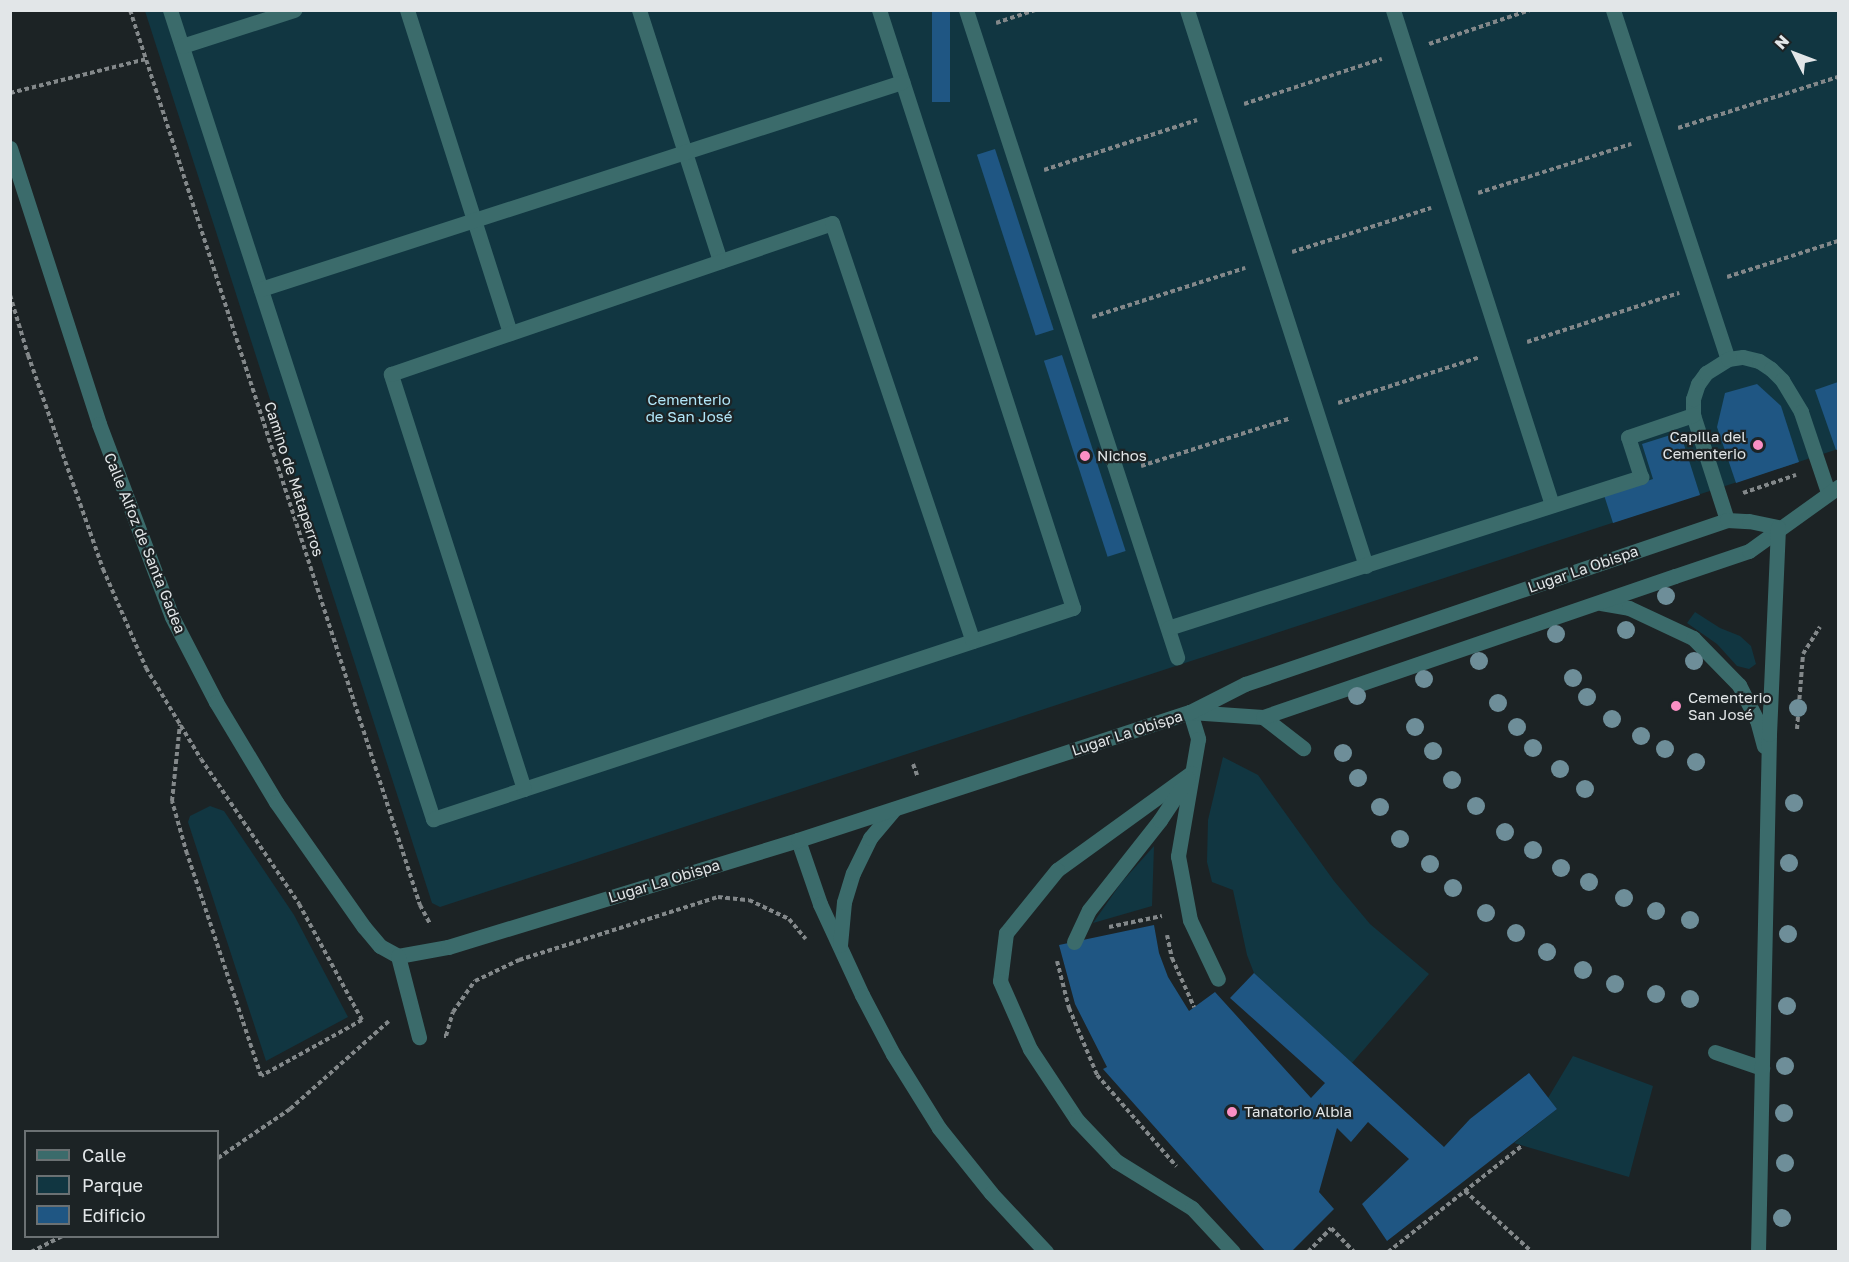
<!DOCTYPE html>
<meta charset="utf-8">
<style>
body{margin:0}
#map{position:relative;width:1849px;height:1262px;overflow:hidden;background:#1c2325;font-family:"Golos Text",sans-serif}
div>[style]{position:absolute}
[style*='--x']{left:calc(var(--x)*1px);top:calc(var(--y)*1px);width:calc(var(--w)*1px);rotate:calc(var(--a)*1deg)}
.green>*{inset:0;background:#113641}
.building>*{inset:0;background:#1f5683;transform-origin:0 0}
.path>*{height:4px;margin-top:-2px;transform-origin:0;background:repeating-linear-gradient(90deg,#83888a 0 4.5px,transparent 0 7.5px)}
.lane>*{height:15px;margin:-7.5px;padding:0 7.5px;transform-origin:7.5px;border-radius:7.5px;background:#3b6b6b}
.street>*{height:15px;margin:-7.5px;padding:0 7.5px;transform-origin:7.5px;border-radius:7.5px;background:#3b6b6b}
.trees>*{width:18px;height:18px;margin:-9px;border-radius:50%;background:#6e8e99}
.dots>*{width:16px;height:16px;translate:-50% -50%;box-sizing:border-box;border:3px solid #1c2325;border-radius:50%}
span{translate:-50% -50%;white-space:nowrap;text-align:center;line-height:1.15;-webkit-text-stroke:4.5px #1c2325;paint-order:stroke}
.park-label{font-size:15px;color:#b1e6f8}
.poi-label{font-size:15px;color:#e2e6e8}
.right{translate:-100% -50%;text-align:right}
.left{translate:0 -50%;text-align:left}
.street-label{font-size:15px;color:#e2e6e8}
.frame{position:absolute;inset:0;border:12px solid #e2e6e8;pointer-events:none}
.legend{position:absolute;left:24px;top:1130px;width:195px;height:108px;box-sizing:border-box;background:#1c2325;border:2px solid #6b7173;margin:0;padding:8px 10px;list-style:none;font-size:18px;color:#e2e6e8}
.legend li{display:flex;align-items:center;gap:12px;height:30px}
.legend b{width:30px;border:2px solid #6b7173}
.north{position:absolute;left:1765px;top:24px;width:60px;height:60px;-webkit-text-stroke:4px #1c2325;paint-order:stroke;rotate:312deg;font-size:16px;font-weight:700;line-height:24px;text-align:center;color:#e2e6e8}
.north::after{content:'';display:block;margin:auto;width:21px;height:27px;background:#e2e6e8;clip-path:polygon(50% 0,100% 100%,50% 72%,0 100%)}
</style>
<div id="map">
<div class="green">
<div style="clip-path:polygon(145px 11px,1838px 11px,1838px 449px,440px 907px,432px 903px)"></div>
<div style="clip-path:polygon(1695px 612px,1720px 628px,1740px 636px,1751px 646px,1756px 664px,1749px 669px,1737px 666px,1717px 644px,1687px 623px)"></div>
<div style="clip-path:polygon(1223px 757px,1258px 775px,1334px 881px,1370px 924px,1429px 974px,1352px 1063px,1254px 973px,1247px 955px,1233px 890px,1212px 882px,1207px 862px,1208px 820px)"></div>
<div style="clip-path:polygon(210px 806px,224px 811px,294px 915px,348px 1017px,266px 1061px,188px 822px,190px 816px)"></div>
<div style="clip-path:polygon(1154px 846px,1152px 906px,1093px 923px,1121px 883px)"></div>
<div style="clip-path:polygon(1573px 1056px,1653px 1086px,1629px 1177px,1514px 1143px,1557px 1109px,1548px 1098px)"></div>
</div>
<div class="building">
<div style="left:932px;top:10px;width:18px;height:92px"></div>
<div style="left:995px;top:149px;width:190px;height:19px;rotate:72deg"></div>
<div style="left:1062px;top:355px;width:206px;height:19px;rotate:72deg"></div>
<div style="clip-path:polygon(1838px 382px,1838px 449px,1836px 450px,1815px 390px)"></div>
<div style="clip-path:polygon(1757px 384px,1781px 406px,1799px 462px,1736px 483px,1717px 427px,1725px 393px)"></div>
<div style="clip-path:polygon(1680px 432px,1700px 495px,1613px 523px,1604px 495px,1653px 479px,1642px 444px)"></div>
<div style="clip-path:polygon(1154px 925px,1159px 953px,1168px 977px,1189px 1011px,1215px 992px,1311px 1098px,1325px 1083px,1230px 998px,1254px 973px,1444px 1147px,1470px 1119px,1529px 1073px,1557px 1109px,1387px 1241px,1362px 1204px,1409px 1159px,1368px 1122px,1351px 1142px,1337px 1128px,1319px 1192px,1334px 1209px,1291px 1252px,1266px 1252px,1103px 1069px,1107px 1067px,1075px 1004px,1059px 945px)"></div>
</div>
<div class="path">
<div style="--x:130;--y:10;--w:941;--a:72.05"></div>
<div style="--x:420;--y:905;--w:21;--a:62"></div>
<div style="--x:996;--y:23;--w:41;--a:-18.4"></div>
<div style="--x:1429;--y:44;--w:107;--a:-18.6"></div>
<div style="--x:10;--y:93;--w:140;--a:-14"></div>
<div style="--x:1244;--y:104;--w:145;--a:-18.1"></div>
<div style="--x:1678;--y:128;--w:168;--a:-17.7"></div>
<div style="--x:1044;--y:170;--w:161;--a:-18.1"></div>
<div style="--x:1478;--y:193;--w:161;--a:-17.8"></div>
<div style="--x:1292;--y:252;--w:146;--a:-17.6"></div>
<div style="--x:1727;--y:277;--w:117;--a:-18"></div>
<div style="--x:10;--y:295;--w:63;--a:73.3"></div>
<div style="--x:28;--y:355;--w:227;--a:70.7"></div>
<div style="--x:103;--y:569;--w:108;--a:66.5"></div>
<div style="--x:146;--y:668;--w:106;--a:58.9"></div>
<div style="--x:201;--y:759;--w:175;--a:55.9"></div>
<div style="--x:299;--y:904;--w:132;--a:61.5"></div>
<div style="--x:362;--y:1020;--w:115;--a:151"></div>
<div style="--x:261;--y:1076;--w:234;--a:-108.4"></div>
<div style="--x:187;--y:854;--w:55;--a:-105.8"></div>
<div style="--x:172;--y:801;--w:77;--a:-84.1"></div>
<div style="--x:1092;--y:317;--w:161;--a:-17.8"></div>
<div style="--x:1527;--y:342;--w:160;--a:-17.9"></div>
<div style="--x:1338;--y:403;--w:149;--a:-17.9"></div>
<div style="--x:1141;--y:466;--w:157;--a:-17.7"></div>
<div style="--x:1743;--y:493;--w:56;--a:-18.8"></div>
<div style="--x:1797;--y:729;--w:75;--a:-85.4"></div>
<div style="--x:1803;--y:654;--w:32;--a:-58"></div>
<div style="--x:913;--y:764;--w:12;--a:70"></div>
<div style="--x:1109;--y:927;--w:54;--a:-11.7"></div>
<div style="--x:1167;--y:935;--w:24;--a:78"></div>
<div style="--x:1172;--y:958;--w:54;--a:65.8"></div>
<div style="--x:1057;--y:961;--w:49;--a:75.7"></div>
<div style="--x:1069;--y:1008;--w:73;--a:67.3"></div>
<div style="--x:1097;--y:1075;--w:121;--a:49"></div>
<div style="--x:444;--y:1036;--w:2;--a:0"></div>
<div style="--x:446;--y:1036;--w:25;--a:-74"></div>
<div style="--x:453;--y:1012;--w:38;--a:-55"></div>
<div style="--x:475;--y:981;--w:49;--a:-25.5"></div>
<div style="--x:519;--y:960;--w:209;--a:-17.6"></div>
<div style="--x:718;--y:897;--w:31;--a:6"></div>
<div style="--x:749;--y:900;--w:44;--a:25.4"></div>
<div style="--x:789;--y:919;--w:26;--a:50"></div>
<div style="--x:218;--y:1158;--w:87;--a:-34.2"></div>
<div style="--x:290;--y:1109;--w:132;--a:-41.6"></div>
<div style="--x:1465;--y:1191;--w:91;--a:42.3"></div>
<div style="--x:31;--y:1252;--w:36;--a:-27"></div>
<div style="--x:1308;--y:1252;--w:33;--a:-46"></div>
<div style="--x:1331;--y:1228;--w:33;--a:46"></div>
<div style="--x:1388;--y:1252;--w:172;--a:-38.4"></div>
</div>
<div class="lane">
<div style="--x:170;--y:10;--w:851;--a:71.99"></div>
<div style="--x:433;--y:819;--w:674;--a:-18.25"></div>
<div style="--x:1073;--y:608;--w:629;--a:-107.97"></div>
<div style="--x:407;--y:10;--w:339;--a:72.3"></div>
<div style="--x:639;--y:10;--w:264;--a:72.1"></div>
<div style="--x:966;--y:10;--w:681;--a:71.94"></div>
<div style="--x:1187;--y:10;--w:584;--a:72.15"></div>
<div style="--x:1393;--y:10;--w:520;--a:72.19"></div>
<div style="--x:1613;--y:10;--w:367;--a:71.8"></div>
<div style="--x:182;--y:46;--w:118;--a:-17.8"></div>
<div style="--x:261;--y:289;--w:674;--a:-17.9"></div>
<div style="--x:1727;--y:520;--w:110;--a:-107.9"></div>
<div style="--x:1693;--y:415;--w:16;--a:-90"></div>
<div style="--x:1693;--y:399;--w:16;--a:-72"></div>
<div style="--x:1698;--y:384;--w:14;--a:-54"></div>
<div style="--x:1706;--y:373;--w:26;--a:-32"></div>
<div style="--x:1728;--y:359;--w:15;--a:-8"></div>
<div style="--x:1743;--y:357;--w:16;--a:14"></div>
<div style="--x:1759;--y:361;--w:14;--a:34"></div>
<div style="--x:1771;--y:369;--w:16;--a:45"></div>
<div style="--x:1782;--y:380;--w:37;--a:59"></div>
<div style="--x:1801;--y:412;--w:84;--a:71.4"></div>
<div style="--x:1168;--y:628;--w:497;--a:-17.7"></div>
<div style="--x:1641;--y:477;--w:42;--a:-108"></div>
<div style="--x:1628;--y:437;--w:69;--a:-18.7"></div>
<div style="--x:1190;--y:712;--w:28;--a:73"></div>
<div style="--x:1198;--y:739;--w:119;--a:99.7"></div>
<div style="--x:1178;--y:856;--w:65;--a:79.4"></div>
<div style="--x:1190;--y:920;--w:65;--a:64.6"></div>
<div style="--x:1263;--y:717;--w:51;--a:37.8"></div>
<div style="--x:1191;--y:773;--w:165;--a:144.1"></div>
<div style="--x:1057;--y:870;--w:81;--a:129"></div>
<div style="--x:1006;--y:933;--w:48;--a:97.1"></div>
<div style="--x:1000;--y:981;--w:74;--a:66.2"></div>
<div style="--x:1030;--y:1049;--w:85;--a:56.5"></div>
<div style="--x:1077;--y:1120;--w:57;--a:46.4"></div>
<div style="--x:1116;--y:1161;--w:89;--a:31.7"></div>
<div style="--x:1192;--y:1208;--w:60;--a:47"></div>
<div style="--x:524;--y:789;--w:436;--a:-107.8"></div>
<div style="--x:391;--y:374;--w:466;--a:-18.9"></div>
<div style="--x:832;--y:223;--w:441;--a:71.4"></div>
<div style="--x:1074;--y:942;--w:35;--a:-65"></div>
<div style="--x:1089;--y:910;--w:115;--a:-51.7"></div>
<div style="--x:1160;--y:820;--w:50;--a:-56.3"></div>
<div style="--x:1715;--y:1052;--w:50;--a:18.8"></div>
</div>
<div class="street">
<div style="--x:10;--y:148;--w:290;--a:72.1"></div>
<div style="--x:99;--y:424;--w:206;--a:69.3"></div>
<div style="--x:172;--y:617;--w:96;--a:62.6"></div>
<div style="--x:216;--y:702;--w:117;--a:59"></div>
<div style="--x:276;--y:802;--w:153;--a:54.9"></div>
<div style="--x:364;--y:927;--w:25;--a:50"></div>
<div style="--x:380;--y:946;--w:21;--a:29"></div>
<div style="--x:1601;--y:603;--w:28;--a:10"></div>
<div style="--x:1629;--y:608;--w:71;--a:25.1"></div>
<div style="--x:1693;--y:638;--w:66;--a:45.6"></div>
<div style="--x:1739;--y:685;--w:39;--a:63"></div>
<div style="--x:1757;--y:720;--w:27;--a:75"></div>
<div style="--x:1190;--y:712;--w:73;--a:3.9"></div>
<div style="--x:1263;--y:717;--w:435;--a:-18.9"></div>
<div style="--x:1675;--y:576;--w:78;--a:-18.7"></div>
<div style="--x:1749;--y:551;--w:110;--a:-35.7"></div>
<div style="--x:798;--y:840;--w:68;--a:71"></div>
<div style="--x:820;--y:904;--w:100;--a:65.2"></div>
<div style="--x:862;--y:995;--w:67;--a:62.3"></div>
<div style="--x:893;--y:1054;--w:87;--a:58.1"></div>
<div style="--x:939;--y:1128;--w:83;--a:51.3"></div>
<div style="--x:991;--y:1193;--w:81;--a:47"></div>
<div style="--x:840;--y:945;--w:43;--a:-84.7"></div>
<div style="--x:844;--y:902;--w:30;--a:-73"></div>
<div style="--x:853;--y:873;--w:39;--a:-64"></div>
<div style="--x:870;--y:838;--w:38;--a:-50"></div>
<div style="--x:398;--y:956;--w:51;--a:-10.2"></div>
<div style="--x:448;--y:947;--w:366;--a:-17"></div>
<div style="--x:798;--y:840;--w:412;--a:-18.1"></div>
<div style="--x:1190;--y:712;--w:62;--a:-27"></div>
<div style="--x:1245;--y:684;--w:509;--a:-18.79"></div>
<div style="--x:1727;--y:520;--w:22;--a:3"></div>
<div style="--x:1749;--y:521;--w:30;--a:12"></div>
<div style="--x:398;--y:956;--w:84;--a:75.5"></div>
<div style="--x:1758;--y:1252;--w:518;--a:-88.78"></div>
<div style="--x:1769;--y:734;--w:207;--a:-87.5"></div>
</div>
<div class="trees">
<div style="left:1666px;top:596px"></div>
<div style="left:1626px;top:630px"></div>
<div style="left:1556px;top:634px"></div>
<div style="left:1479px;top:661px"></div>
<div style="left:1694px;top:661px"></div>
<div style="left:1573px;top:678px"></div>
<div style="left:1424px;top:679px"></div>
<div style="left:1357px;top:696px"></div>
<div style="left:1587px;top:697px"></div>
<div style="left:1498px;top:703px"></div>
<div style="left:1798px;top:708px"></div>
<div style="left:1612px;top:719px"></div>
<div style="left:1415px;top:727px"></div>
<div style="left:1517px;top:727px"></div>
<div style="left:1641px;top:736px"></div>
<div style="left:1533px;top:748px"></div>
<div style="left:1665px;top:749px"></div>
<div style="left:1433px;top:751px"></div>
<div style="left:1343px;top:753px"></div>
<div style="left:1696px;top:762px"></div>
<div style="left:1560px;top:769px"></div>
<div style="left:1358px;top:778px"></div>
<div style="left:1452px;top:780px"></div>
<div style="left:1585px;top:789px"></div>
<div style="left:1794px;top:803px"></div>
<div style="left:1476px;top:806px"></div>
<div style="left:1380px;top:807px"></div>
<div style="left:1505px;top:832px"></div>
<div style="left:1400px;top:839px"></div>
<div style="left:1533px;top:850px"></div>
<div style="left:1789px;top:863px"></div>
<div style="left:1430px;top:864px"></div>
<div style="left:1561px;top:868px"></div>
<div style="left:1589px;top:882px"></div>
<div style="left:1453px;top:888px"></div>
<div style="left:1624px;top:898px"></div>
<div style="left:1656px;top:911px"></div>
<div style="left:1486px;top:913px"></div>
<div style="left:1690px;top:920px"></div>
<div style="left:1516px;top:933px"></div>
<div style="left:1788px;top:934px"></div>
<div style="left:1547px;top:952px"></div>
<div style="left:1583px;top:970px"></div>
<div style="left:1615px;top:984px"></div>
<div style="left:1656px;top:994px"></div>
<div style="left:1690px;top:999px"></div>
<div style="left:1787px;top:1006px"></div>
<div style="left:1785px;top:1066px"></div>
<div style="left:1784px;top:1113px"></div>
<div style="left:1785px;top:1163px"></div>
<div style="left:1782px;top:1218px"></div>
</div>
<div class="dots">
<div style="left:1758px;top:445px;background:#fb8fc4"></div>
<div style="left:1085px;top:456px;background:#fb8fc4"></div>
<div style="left:1676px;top:706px;background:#fb8fc4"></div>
<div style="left:1232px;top:1112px;background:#fb8fc4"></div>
</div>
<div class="park-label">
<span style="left:689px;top:408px">Cementerio<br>de San José</span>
</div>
<div class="poi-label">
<span class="right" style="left:1746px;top:445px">Capilla del<br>Cementerio</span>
<span class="left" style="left:1097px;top:456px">Nichos</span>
<span class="left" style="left:1688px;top:706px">Cementerio<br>San José</span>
<span class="left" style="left:1244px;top:1112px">Tanatorio Albia</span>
</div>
<div class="street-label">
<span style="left:294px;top:479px;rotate:72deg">Camino de Mataperros</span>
<span style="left:145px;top:543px;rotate:68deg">Calle Alfoz de Santa Gadea</span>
<span style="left:1583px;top:569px;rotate:-19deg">Lugar La Obispa</span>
<span style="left:1127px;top:733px;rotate:-18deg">Lugar La Obispa</span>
<span style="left:664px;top:881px;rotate:-17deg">Lugar La Obispa</span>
</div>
<div class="frame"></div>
<ul class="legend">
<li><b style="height:8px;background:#3b6b6b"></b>Calle</li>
<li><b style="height:16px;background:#113641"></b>Parque</li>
<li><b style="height:16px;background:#1f5683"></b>Edificio</li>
</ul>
<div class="north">N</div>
</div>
